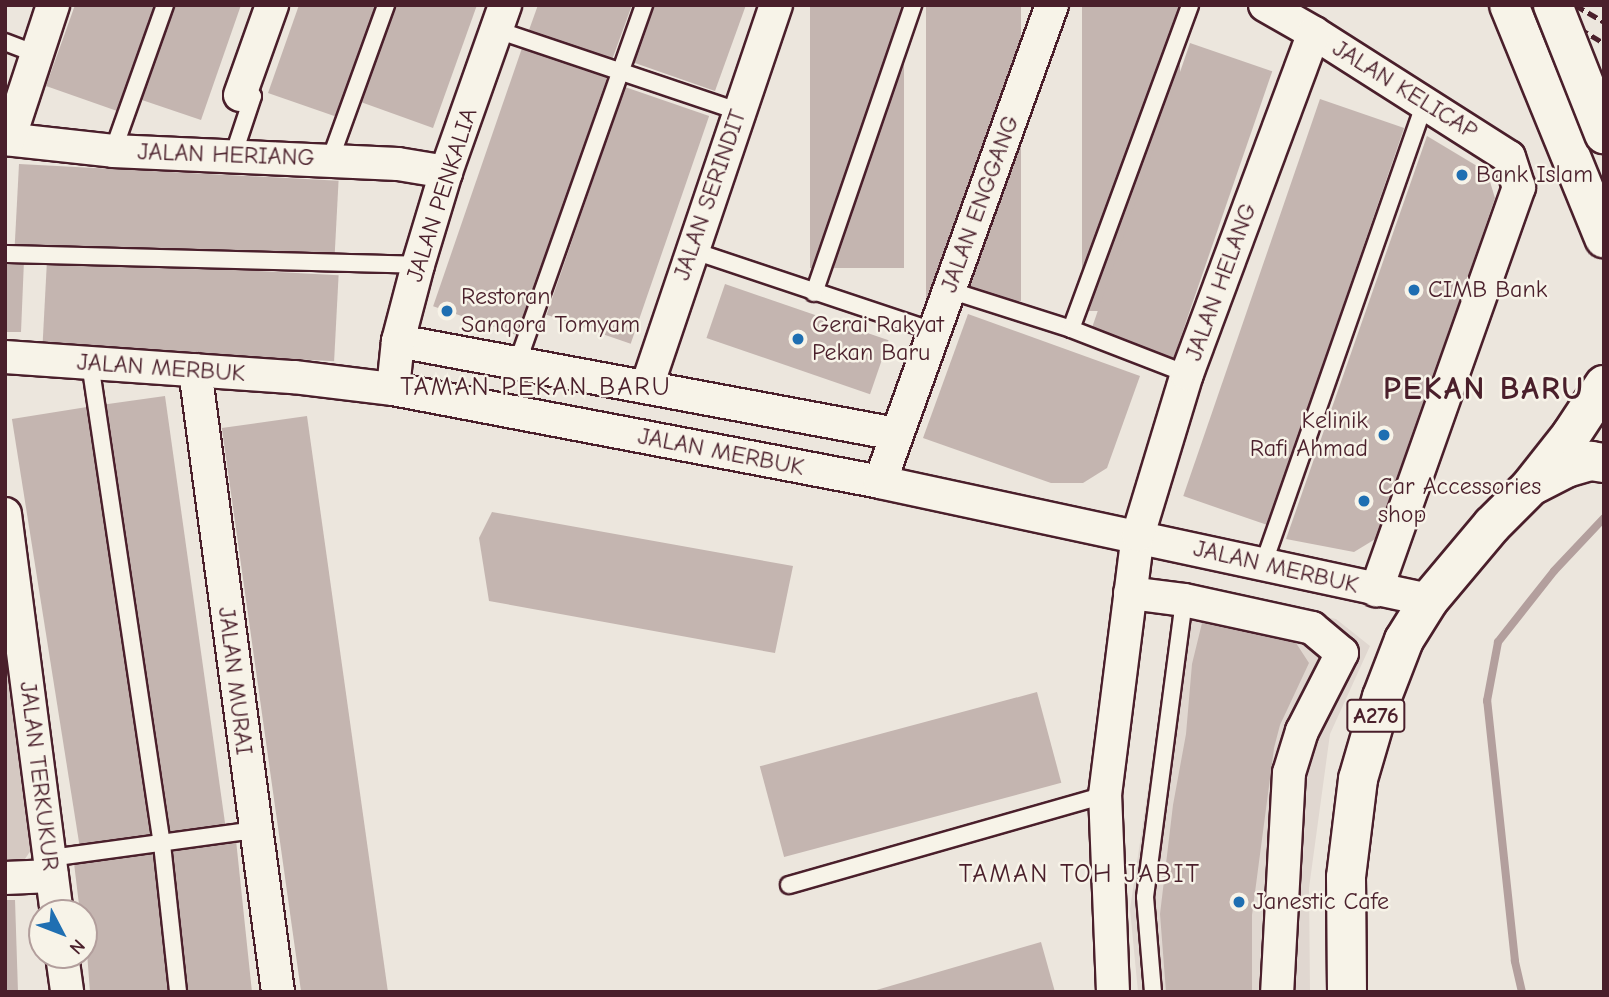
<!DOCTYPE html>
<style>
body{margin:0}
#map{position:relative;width:1609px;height:997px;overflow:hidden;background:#ece6dd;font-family:"Comic Neue",sans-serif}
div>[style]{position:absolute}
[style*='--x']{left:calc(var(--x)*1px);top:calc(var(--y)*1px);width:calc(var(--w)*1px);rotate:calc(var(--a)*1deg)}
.built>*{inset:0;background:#e0d7d0}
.green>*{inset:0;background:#d5c9c2}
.stream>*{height:8px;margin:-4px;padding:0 4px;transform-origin:4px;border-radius:4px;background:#b39f9d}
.building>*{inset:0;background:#c4b5b0;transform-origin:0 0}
.roads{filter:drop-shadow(2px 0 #4a1f2b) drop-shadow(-2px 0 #4a1f2b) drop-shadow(0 2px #4a1f2b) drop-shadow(0 -2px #4a1f2b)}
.service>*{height:16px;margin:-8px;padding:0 8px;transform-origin:8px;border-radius:8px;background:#f7f3e8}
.minor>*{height:32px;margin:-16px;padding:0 16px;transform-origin:16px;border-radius:16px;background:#f7f3e8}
.secondary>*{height:38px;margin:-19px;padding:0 19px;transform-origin:19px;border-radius:19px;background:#f7f3e8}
.primary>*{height:38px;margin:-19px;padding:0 19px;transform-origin:19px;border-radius:19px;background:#f7f3e8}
.rail>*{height:5px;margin-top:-2.5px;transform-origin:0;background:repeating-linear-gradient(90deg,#4a1f2b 0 10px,transparent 0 15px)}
.bridges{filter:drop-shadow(2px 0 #4a1f2b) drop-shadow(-2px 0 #4a1f2b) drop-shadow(0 2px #4a1f2b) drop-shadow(0 -2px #4a1f2b)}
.secondary-bridge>*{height:38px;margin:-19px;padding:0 19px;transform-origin:19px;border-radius:19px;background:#f7f3e8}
.dots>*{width:19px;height:19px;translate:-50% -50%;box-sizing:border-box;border:4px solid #f7f3e8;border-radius:50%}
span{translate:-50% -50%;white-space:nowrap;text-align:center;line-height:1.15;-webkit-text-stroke:5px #f7f3e8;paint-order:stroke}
.shield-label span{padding:2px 5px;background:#f7f3e8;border:2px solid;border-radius:5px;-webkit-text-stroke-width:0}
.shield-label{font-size:23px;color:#4a1f2b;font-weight:700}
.street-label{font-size:24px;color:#4a1f2b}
.poi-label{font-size:24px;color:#4a1f2b}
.left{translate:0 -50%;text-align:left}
.right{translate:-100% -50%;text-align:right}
.neighbourhood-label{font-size:26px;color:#4a1f2b;letter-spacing:2px}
.district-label{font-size:32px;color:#4a1f2b;font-weight:700;letter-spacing:2px}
.frame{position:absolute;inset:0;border:7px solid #4a1f2b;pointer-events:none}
.north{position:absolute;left:28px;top:899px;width:70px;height:70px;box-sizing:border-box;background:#f7f3e8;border:2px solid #b29e9c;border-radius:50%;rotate:132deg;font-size:19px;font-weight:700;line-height:28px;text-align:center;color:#4a1f2b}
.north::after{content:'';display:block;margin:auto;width:24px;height:32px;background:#1f6fb2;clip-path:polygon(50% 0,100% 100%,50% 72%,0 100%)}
</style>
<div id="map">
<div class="built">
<div style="clip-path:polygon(1178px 589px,1336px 619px,1370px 646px,1330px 734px,1309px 888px,1310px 992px,1138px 992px,1130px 909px)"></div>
</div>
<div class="green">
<div style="clip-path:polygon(5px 657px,33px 833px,33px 847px,25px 859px,16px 865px,5px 862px)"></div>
</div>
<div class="stream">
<div style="--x:1522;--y:992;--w:32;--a:-103"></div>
<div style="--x:1515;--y:961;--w:262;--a:-96.1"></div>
<div style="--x:1487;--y:701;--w:60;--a:-79.4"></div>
<div style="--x:1498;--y:642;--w:90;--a:-51.7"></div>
<div style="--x:1554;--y:571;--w:73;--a:-46.7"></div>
</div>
<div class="building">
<div style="clip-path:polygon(75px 5px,159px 5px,120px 112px,46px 86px)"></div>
<div style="clip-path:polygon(171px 5px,241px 5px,201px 120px,139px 99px)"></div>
<div style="clip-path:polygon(299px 5px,380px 5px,340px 118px,268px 93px)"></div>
<div style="clip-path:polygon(392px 5px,477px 5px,433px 128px,358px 101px)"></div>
<div style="clip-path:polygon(538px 5px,632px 5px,612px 60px,529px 30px)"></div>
<div style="clip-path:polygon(652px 5px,746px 5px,715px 91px,632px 62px)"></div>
<div style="left:810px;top:5px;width:94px;height:263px"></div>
<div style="left:926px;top:5px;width:95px;height:296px"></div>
<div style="left:1082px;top:5px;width:98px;height:306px"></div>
<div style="left:1190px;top:43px;width:87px;height:305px;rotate:19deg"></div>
<div style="left:522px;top:48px;width:90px;height:273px;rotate:19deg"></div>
<div style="left:625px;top:87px;width:89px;height:241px;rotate:19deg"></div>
<div style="left:1320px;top:99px;width:89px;height:420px;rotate:19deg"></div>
<div style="clip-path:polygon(1427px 136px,1487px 172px,1495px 198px,1382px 526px,1377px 538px,1354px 552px,1286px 539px)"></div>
<div style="left:19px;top:164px;width:320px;height:83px;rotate:3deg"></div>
<div style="clip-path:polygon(5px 259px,24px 260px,21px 332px,5px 332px)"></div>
<div style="left:47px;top:260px;width:292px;height:86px;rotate:3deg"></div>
<div style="left:725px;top:284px;width:173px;height:57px;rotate:19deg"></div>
<div style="clip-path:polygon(968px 314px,1140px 376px,1107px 468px,1083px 483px,1051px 483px,923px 438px)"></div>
<div style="left:165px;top:396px;width:435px;height:63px;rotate:82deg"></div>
<div style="left:87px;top:407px;width:433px;height:76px;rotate:81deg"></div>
<div style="left:307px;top:416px;width:581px;height:86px;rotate:82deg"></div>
<div style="clip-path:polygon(492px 512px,793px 566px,775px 653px,489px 601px,479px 538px)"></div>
<div style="clip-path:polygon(1202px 623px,1296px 643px,1309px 663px,1280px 725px,1274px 748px,1252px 915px,1252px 992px,1166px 992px,1160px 914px,1173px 805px,1186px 734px,1192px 664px)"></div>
<div style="left:1037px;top:692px;width:94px;height:287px;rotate:75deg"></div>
<div style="left:236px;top:840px;width:153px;height:69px;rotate:84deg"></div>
<div style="clip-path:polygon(155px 853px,173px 992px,90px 992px,84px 913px,80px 913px,74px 863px)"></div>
<div style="clip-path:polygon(5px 900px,15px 900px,18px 992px,5px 992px)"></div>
<div style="clip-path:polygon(1041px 942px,1055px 992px,873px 992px,873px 991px)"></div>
</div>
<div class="roads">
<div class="service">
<div style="--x:497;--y:30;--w:254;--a:18.6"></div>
<div style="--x:5;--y:42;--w:34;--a:21"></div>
<div style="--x:113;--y:151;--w:155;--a:-70.4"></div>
<div style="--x:233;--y:156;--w:63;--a:-71.6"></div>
<div style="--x:253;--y:96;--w:7;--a:-172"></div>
<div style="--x:330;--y:160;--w:165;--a:-70.1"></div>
<div style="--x:691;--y:250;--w:255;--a:18.5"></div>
<div style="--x:5;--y:254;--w:413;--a:1.5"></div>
<div style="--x:949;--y:290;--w:128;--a:17.7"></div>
<div style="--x:1071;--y:329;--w:124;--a:21.2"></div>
<div style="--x:814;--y:293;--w:305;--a:-71"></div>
<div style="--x:1071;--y:329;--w:345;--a:-69.8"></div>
<div style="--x:518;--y:361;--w:378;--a:-70.5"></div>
<div style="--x:90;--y:363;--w:486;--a:81.5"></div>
<div style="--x:162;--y:844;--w:149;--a:83.8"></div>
<div style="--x:1263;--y:565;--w:491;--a:-70.7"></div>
<div style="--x:50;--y:858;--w:207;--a:-7.8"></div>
<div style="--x:789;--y:885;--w:329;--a:-15.9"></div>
<div style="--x:1153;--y:992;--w:95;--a:-94.8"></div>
<div style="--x:1145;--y:897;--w:300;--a:-82.5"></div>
</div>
<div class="minor">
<div style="--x:1265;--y:5;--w:56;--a:29.7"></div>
<div style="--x:1314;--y:33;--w:231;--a:32.5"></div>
<div style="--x:1509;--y:157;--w:32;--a:72"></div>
<div style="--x:1519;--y:187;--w:428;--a:109.5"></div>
<div style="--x:240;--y:95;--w:96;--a:-70.4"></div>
<div style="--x:5;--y:139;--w:109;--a:6.3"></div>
<div style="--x:113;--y:151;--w:285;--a:2.6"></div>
<div style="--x:398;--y:164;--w:49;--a:9.5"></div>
<div style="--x:9;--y:139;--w:141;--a:-71.8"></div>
<div style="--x:398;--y:341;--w:507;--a:10.58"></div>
<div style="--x:5;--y:357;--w:290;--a:4"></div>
<div style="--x:294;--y:377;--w:100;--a:6.9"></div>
<div style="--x:393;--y:389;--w:496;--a:10.8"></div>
<div style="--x:880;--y:482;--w:562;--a:12.13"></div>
<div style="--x:195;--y:370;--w:628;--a:82.4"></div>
<div style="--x:647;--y:386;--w:402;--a:-71.3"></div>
<div style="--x:393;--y:389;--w:48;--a:-84.1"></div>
<div style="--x:398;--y:341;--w:79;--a:-75.3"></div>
<div style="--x:418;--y:265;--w:97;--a:-73.2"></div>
<div style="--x:446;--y:172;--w:177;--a:-70.5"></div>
<div style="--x:880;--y:482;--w:507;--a:-70.17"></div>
<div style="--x:5;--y:514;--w:402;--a:82.6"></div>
<div style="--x:1130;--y:593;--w:54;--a:7.4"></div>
<div style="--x:1184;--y:600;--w:131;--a:12.3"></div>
<div style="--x:1312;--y:628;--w:39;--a:40"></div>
<div style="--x:1342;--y:653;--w:88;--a:117.1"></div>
<div style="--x:1302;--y:731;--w:44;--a:107.2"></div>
<div style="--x:1289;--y:773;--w:219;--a:93.1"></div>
<div style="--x:5;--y:878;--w:47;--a:-2.4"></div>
<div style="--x:62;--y:955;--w:37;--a:82"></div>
<div style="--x:1113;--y:992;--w:197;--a:-92.3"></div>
<div style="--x:1105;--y:795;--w:262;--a:-82.8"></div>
<div style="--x:1138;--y:535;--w:168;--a:-73.1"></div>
<div style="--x:1187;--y:374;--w:364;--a:-69.6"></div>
</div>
<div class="secondary">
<div style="--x:1509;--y:5;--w:252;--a:67.8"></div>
</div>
<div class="primary">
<div style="--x:1535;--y:484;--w:35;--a:-27"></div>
<div style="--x:1566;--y:468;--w:26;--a:-16"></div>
<div style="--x:1591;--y:461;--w:13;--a:9"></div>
<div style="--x:1347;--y:992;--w:115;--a:-90.5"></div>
<div style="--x:1346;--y:877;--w:99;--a:-83"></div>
<div style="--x:1358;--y:779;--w:85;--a:-73.7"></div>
<div style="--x:1382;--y:697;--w:61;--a:-68.9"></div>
<div style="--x:1404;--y:640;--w:47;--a:-58"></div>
<div style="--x:1429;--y:600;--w:98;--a:-50"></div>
<div style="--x:1492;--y:525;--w:54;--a:-45"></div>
<div style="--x:1530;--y:487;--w:66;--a:-51.7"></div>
<div style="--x:1571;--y:435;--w:60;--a:-56.6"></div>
</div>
</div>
<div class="rail">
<div style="--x:1540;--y:5;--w:74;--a:30.7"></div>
<div style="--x:1575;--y:5;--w:34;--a:30"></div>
</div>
<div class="bridges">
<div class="secondary-bridge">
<div style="--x:1553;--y:5;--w:139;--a:68.4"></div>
</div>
</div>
<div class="dots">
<div style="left:1462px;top:175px;background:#1f6fb2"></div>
<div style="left:1414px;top:290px;background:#1f6fb2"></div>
<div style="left:447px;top:311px;background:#1f6fb2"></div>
<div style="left:798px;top:339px;background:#1f6fb2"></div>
<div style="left:1384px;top:435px;background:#1f6fb2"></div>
<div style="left:1364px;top:501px;background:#1f6fb2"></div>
<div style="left:1239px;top:902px;background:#1f6fb2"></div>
</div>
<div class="shield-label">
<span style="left:1376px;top:716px">A276</span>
</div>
<div class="street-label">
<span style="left:1405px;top:90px;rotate:32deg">JALAN KELICAP</span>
<span style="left:226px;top:155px;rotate:2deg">JALAN HERIANG</span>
<span style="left:442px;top:195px;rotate:-72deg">JALAN PENKALIA</span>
<span style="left:710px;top:195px;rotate:-71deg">JALAN SERINDIT</span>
<span style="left:980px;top:204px;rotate:-70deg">JALAN ENGGANG</span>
<span style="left:1221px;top:282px;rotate:-70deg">JALAN HELANG</span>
<span style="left:161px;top:368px;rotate:4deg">JALAN MERBUK</span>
<span style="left:721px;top:452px;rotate:11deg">JALAN MERBUK</span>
<span style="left:1276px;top:567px;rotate:13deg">JALAN MERBUK</span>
<span style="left:235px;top:681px;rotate:83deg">JALAN MURAI</span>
<span style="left:39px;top:776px;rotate:83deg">JALAN TERKUKUR</span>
</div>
<div class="poi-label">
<span class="left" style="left:1476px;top:175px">Bank Islam</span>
<span class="left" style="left:1428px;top:290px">CIMB Bank</span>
<span class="left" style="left:461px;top:311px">Restoran<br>Sanqora Tomyam</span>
<span class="left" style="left:812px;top:339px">Gerai Rakyat<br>Pekan Baru</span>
<span class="right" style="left:1368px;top:435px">Kelinik<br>Rafi Ahmad</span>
<span class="left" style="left:1378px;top:501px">Car Accessories<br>shop</span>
<span class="left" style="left:1253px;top:902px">Janestic Cafe</span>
</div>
<div class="neighbourhood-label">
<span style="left:536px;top:388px">TAMAN PEKAN BARU</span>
<span style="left:1080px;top:875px">TAMAN TOH JABIT</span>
</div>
<div class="district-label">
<span style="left:1484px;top:389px">PEKAN BARU</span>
</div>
<div class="frame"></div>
<div class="north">N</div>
</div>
